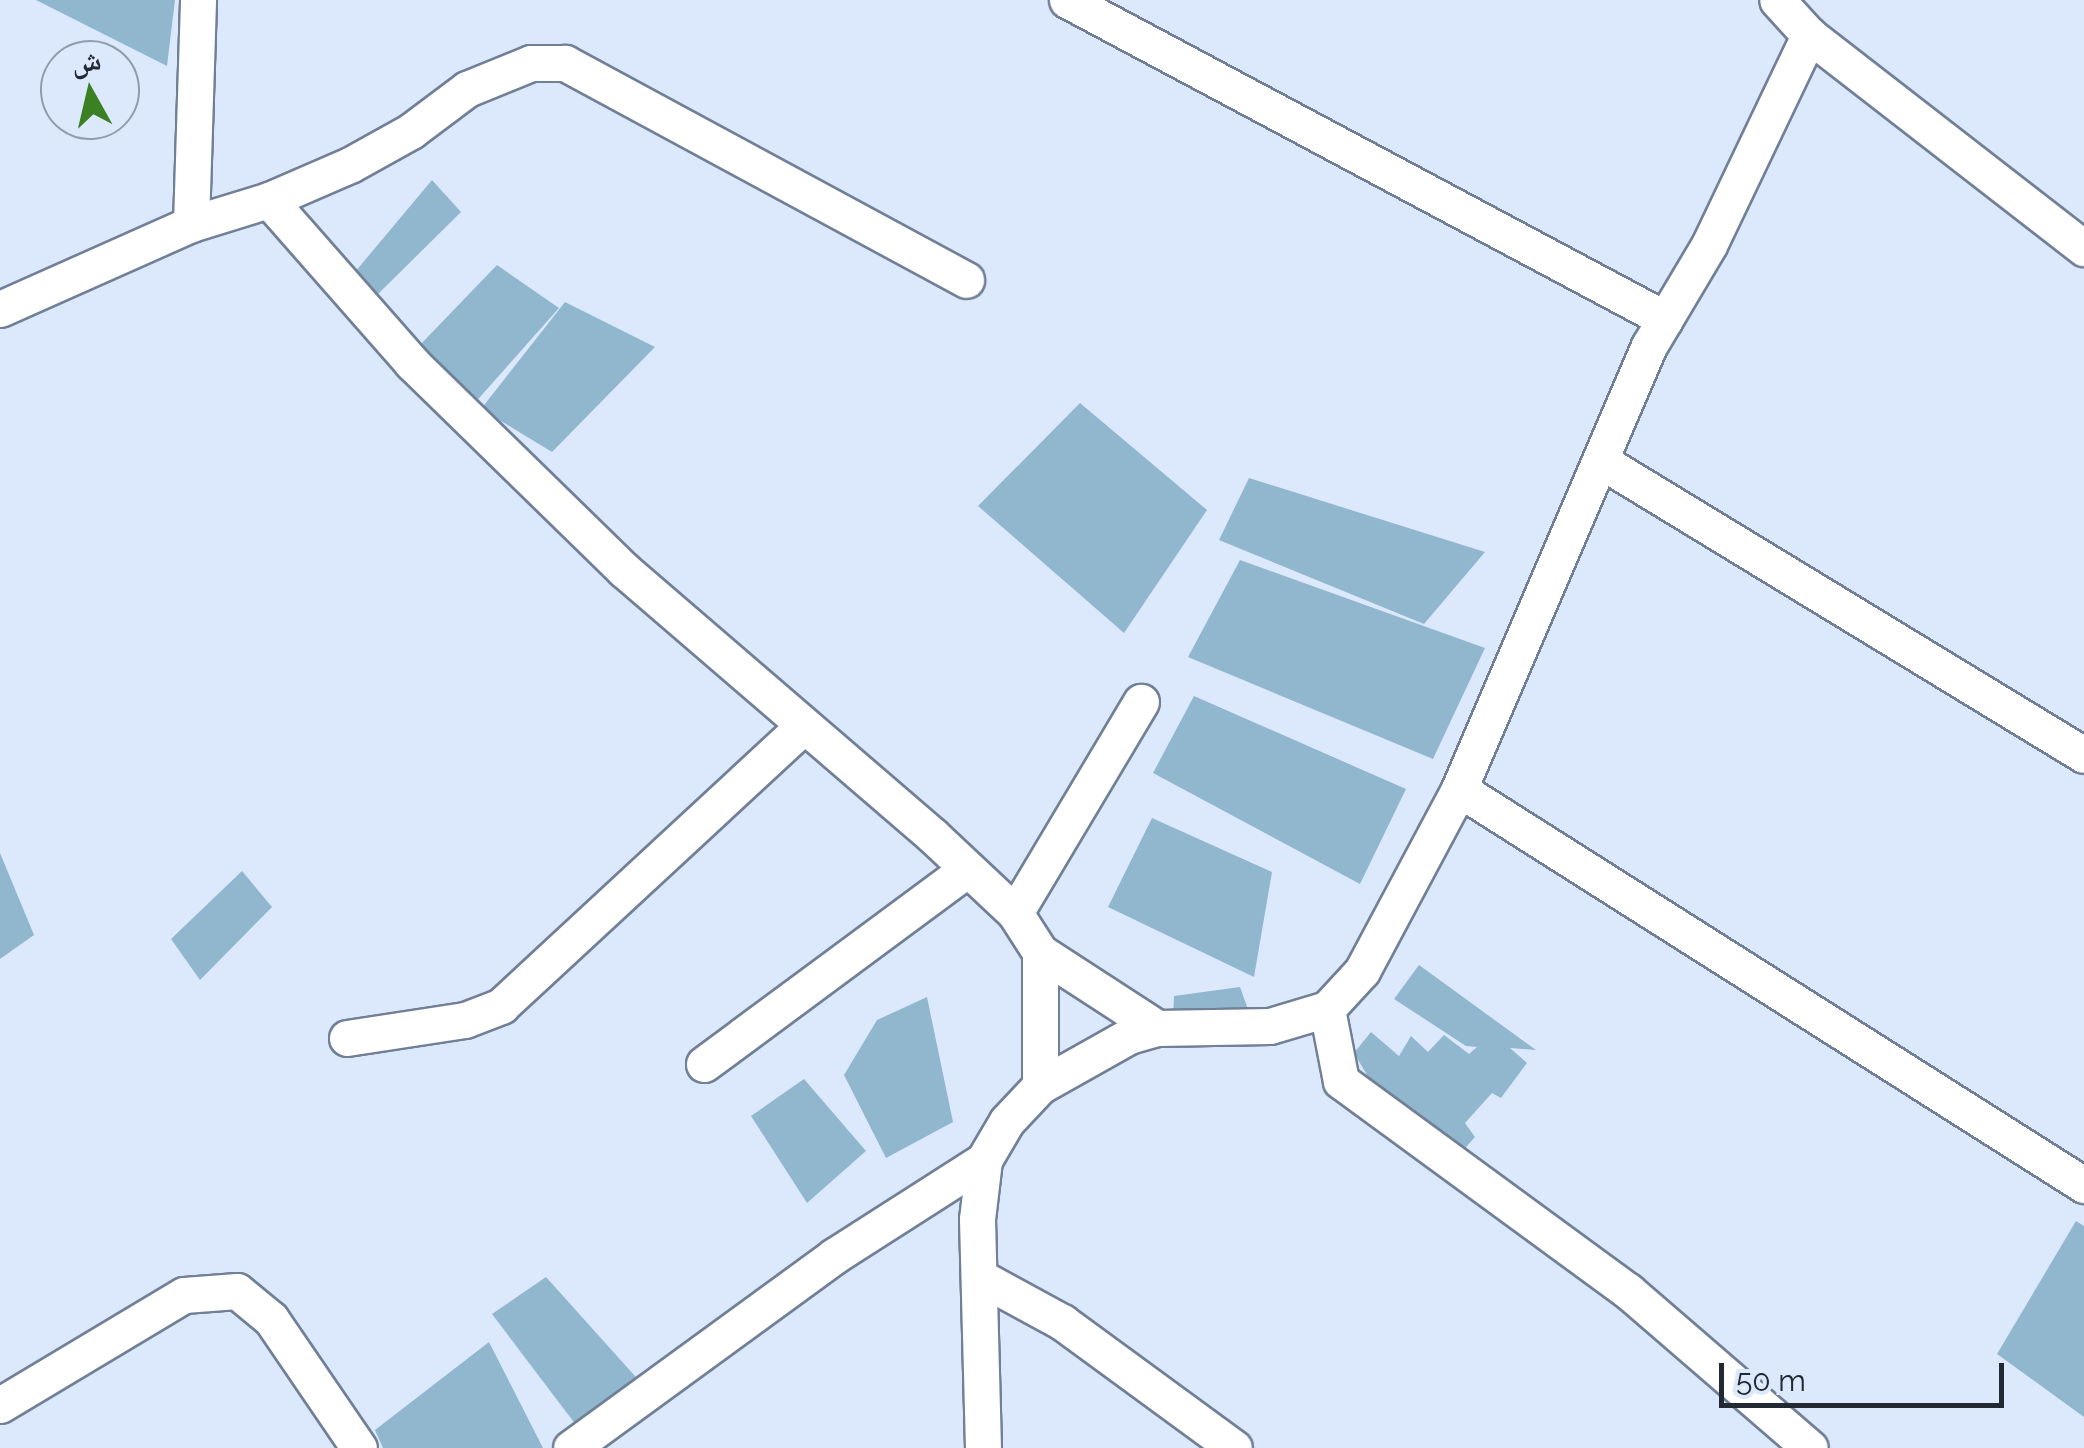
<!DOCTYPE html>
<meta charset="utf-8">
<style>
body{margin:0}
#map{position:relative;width:2084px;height:1448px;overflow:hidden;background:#dce9fd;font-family:Raleway,"Noto Naskh Arabic",sans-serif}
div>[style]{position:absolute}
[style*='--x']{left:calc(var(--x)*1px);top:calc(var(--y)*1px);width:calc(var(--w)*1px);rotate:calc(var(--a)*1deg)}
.building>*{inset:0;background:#91b7cf}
.roads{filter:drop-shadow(2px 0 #718097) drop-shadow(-2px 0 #718097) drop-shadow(0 2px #718097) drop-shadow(0 -2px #718097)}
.street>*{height:35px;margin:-17.5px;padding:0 17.5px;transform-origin:17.5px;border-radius:17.5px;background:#fff}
span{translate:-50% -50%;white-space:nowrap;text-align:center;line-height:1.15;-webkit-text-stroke:8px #dce9fd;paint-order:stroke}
.north{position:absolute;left:40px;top:40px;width:100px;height:100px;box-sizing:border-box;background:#dce9fd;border:2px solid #929cac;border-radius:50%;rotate:352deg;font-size:28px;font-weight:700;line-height:40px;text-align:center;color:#232932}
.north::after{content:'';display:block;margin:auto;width:35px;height:45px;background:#3b8023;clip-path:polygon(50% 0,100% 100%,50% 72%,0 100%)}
.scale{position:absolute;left:1719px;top:1363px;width:285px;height:45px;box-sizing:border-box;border:5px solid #232932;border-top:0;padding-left:12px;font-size:30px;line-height:35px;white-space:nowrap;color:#232932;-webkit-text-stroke:8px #dce9fd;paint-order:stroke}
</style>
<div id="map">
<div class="building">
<div style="clip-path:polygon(36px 0,175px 0,167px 66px)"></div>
<div style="clip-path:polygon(432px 180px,461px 212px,376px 296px,355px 272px)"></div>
<div style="clip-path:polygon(497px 265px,559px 308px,472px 406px,418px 347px)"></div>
<div style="clip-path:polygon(565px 302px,655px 347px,552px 452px,481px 409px)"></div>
<div style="clip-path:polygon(1080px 403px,1207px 510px,1124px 633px,978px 506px)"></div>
<div style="clip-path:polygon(1249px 478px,1485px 552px,1424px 624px,1219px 540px)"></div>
<div style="clip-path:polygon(1240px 560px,1485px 648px,1433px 759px,1188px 657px)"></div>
<div style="clip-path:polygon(1194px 696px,1406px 789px,1360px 884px,1153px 773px)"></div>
<div style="clip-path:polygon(1152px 818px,1272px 872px,1254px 977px,1108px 907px)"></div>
<div style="clip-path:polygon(0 853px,34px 935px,0 959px)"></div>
<div style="clip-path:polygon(242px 871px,272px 907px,200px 980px,171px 939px)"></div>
<div style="clip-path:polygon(1419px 965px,1536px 1050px,1510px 1048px,1527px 1063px,1501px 1098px,1492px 1093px,1465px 1123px,1475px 1137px,1458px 1156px,1376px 1090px,1354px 1053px,1371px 1032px,1399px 1056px,1411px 1036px,1428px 1052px,1444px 1035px,1469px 1054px,1477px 1047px,1466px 1046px,1394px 999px)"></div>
<div style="clip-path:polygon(1240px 987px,1250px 1015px,1173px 1019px,1174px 996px)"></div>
<div style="clip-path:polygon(927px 997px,953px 1122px,886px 1158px,844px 1075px,877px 1020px)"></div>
<div style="clip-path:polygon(804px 1079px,866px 1151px,807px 1203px,751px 1116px)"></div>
<div style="clip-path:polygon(2076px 1221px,2084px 1226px,2084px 1417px,1997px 1354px)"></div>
<div style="clip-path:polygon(546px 1277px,643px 1385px,576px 1425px,492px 1314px)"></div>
<div style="clip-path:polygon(489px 1342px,543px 1448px,383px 1448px,375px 1430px)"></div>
</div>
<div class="roads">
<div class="street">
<div style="--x:1067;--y:0;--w:678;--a:28.08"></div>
<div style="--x:1809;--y:35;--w:348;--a:37.8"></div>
<div style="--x:269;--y:200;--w:217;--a:48.7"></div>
<div style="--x:412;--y:363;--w:296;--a:44.3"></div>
<div style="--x:624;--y:570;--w:406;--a:40.7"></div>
<div style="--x:932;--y:835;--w:114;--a:43.2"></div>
<div style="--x:1015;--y:913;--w:46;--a:57.3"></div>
<div style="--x:1040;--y:952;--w:140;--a:33"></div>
<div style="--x:191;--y:224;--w:224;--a:-88.2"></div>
<div style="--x:0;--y:309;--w:209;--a:-24"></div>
<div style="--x:191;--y:224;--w:82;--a:-17.1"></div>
<div style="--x:269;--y:200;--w:88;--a:-23.4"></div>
<div style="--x:350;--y:165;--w:70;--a:-29.1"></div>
<div style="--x:411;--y:131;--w:70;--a:-36.9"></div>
<div style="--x:467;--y:89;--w:69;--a:-22.1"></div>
<div style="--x:531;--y:63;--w:34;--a:0"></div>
<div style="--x:565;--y:63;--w:456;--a:28.4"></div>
<div style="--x:1601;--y:461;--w:565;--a:31.33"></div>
<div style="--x:1459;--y:789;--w:482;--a:-66.8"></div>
<div style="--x:1649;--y:346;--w:117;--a:-59.3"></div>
<div style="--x:1709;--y:245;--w:233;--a:-64.5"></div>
<div style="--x:1809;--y:35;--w:47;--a:-132.4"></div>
<div style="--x:1015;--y:913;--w:246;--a:-59.2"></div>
<div style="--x:1327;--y:1009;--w:73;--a:79"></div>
<div style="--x:1341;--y:1081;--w:356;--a:36.2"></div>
<div style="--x:1628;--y:1291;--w:240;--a:40.8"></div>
<div style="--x:347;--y:1038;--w:119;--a:-8.7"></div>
<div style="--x:465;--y:1020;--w:39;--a:-21"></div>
<div style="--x:501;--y:1006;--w:412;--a:-42.8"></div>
<div style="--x:704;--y:1064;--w:328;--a:-36.5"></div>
<div style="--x:1040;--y:1086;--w:134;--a:-90"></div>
<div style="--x:983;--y:1279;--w:90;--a:28.6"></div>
<div style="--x:1062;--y:1322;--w:213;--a:36.2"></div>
<div style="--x:0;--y:1405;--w:214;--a:-30.9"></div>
<div style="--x:184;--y:1295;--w:53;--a:-4.3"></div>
<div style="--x:237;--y:1291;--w:44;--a:39.5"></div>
<div style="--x:271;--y:1319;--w:156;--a:55.7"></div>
<div style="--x:571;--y:1448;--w:326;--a:-36.1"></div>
<div style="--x:834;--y:1256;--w:178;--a:-32.6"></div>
<div style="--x:983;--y:1448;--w:229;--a:-91.5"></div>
<div style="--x:977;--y:1219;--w:59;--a:-83.2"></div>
<div style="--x:984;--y:1160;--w:45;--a:-59.5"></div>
<div style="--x:1007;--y:1121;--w:48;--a:-46.7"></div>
<div style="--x:1040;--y:1086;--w:102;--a:-29.3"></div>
<div style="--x:1129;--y:1036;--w:29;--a:-16"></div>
<div style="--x:1157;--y:1028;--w:113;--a:-1"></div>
<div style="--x:1270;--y:1026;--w:59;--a:-16.6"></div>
<div style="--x:1327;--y:1009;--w:52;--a:-47.4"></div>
<div style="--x:1362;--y:971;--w:206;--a:-61.9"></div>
<div style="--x:1459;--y:789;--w:740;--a:32.36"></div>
</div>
</div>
<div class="north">ش</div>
<div class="scale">50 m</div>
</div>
